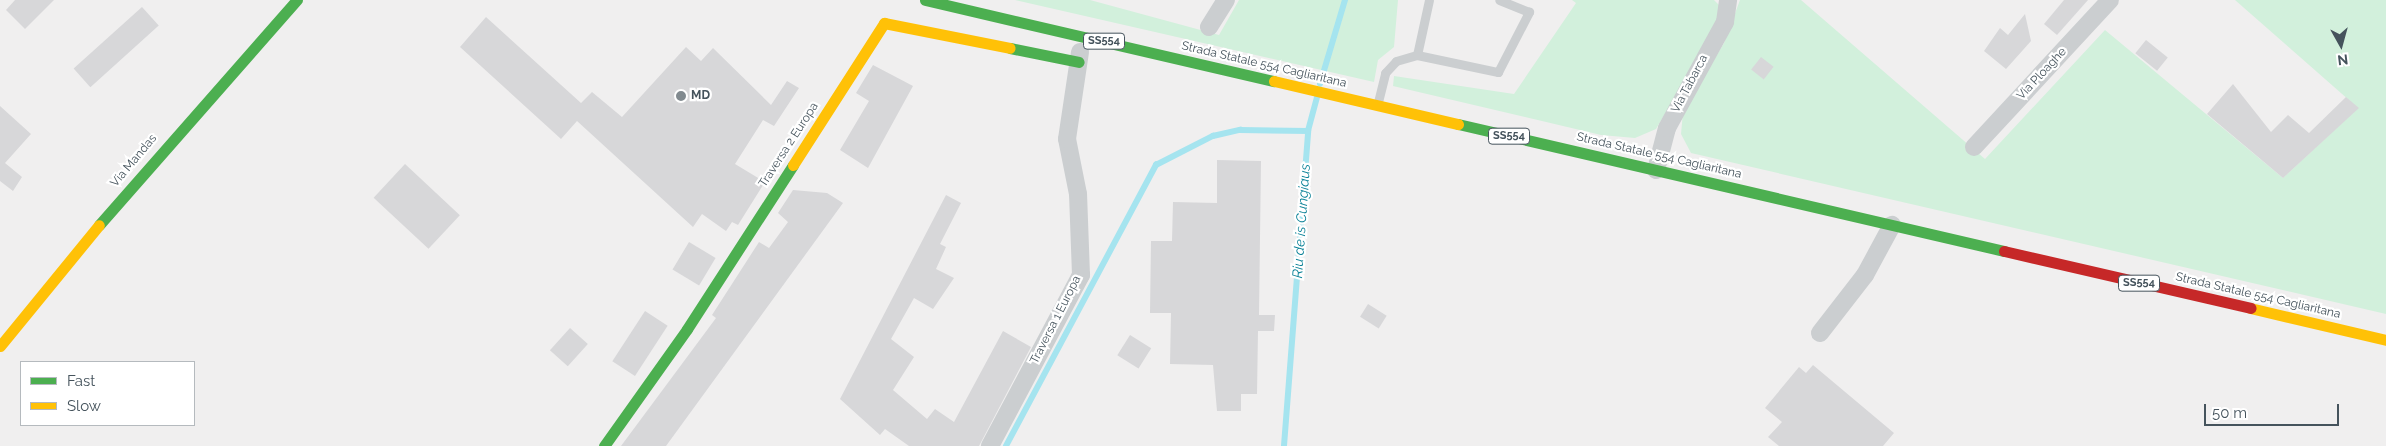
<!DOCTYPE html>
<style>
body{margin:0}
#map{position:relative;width:2386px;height:446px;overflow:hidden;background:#f0efef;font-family:Raleway,sans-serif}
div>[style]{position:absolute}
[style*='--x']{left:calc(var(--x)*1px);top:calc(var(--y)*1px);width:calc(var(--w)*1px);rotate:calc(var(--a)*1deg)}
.green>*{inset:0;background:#d2f0dc}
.stream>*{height:5.5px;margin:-2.75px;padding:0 2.75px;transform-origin:2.75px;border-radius:2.75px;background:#a5e4ef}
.building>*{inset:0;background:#d7d7d9;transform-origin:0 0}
.lane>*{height:9px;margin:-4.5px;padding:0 4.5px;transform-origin:4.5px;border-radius:4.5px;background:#cbced0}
.street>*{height:18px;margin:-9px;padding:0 9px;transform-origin:9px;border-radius:9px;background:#cbced0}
.fast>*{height:11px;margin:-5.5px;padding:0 5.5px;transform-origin:5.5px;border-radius:5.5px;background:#4caf50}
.slow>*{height:11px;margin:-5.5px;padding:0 5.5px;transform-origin:5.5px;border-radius:5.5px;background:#ffc107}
.jam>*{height:11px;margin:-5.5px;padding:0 5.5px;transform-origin:5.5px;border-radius:5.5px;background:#c62828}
.dots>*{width:14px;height:14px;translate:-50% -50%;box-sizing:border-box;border:2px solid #fff;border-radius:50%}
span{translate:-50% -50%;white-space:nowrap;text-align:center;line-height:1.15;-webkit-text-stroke:4.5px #fff;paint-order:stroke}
.shield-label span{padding:1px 4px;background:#fff;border:1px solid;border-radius:4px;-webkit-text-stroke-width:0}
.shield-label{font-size:11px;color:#45535c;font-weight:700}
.street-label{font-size:12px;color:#45535c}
.poi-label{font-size:12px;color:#45535c;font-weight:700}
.left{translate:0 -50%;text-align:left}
.water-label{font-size:14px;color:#088096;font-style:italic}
.legend{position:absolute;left:20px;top:361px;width:175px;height:65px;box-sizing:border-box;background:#fff;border:1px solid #b5babe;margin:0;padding:6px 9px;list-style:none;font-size:15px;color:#45535c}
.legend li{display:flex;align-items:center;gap:10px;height:25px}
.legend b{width:25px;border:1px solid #b5babe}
.north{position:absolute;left:2316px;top:20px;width:50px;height:50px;-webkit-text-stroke:4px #fff;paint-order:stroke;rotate:173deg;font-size:14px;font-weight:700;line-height:20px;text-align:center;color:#45535c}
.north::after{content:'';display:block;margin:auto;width:18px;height:22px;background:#45535c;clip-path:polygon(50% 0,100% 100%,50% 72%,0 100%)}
.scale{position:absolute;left:2204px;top:404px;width:135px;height:22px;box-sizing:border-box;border:2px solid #45535c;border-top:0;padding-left:6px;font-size:15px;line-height:18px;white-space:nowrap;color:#45535c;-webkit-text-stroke:4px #fff;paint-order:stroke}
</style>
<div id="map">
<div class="green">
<div style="clip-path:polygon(1015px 0,1090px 0,1219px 35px,1239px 0,1398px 0,1394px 47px,1378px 60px,1374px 82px)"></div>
<div style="clip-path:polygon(1572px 0,1714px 0,1721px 7px,1718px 24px,1656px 129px,1635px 138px,1601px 135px,1393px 86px,1394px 76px,1514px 94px,1576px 3px)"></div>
<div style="clip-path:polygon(1740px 0,1801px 0,1985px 159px,2105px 30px,2283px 178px,2358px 108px,2235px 0,2386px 0,2386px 314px,1691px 153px,1681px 134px,1683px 112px,1724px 43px)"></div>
</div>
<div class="stream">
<div style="--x:1320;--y:84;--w:88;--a:-73.4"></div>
<div style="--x:1006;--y:446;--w:319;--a:-61.9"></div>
<div style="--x:1156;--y:165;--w:64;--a:-27"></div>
<div style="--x:1213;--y:136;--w:28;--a:-13"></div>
<div style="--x:1240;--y:130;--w:68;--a:0.8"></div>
<div style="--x:1284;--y:446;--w:316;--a:-85.6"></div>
<div style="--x:1308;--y:131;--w:34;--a:-75"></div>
</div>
<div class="building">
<div style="clip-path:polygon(15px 0,54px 0,25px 29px,6px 10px)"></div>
<div style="clip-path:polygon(2064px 0,2088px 0,2057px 35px,2044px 24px)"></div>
<div style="left:142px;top:7px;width:25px;height:92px;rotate:48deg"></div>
<div style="clip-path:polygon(2025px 14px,2031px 41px,2006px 69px,1984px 51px,2000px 28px,2008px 35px)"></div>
<div style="clip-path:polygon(486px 17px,581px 103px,592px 92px,622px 117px,686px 47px,701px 61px,713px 48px,771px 105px,787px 81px,799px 88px,774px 126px,763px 120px,735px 164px,765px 182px,738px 225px,732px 222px,726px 231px,702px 214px,693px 227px,577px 121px,561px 139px,460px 47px)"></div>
<div style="left:2146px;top:40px;width:28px;height:17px;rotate:39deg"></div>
<div style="left:1761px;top:57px;width:16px;height:16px;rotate:38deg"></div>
<div style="clip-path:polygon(873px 65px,913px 86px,868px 168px,840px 150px,869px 101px,856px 93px)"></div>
<div style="clip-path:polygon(2233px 84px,2271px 132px,2288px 115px,2309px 133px,2346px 97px,2359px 108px,2283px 178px,2207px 114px)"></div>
<div style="clip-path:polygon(0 106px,31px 134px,5px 163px,22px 177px,13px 191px,0 181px)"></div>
<div style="clip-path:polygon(1217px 160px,1261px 161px,1259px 315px,1275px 315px,1274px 331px,1258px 331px,1257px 394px,1241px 394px,1241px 411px,1217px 411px,1213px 365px,1170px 364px,1171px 313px,1150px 313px,1151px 241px,1172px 241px,1173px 202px,1217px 203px)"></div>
<div style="left:405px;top:164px;width:75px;height:46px;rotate:43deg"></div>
<div style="clip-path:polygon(793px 190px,827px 193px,843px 203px,666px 446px,621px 446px,716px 318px,712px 315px,759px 242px,769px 248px,788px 222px,778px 213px)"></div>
<div style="clip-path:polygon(946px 195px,961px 203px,940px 244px,946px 247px,936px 269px,954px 278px,933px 309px,914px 298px,891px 339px,914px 357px,893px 390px,927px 419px,935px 409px,954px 422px,1003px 331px,1031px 347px,979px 446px,909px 446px,885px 429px,880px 435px,840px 399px)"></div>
<div style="left:689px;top:242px;width:31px;height:32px;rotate:31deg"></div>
<div style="left:1368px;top:304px;width:22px;height:15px;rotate:32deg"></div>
<div style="left:645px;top:311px;width:27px;height:60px;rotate:33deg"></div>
<div style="left:570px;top:328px;width:24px;height:30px;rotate:42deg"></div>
<div style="left:1130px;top:335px;width:25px;height:24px;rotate:32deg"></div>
<div style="clip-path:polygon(1813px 365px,1894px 433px,1883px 446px,1779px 446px,1768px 437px,1782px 422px,1765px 408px,1799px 367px,1806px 373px)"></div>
</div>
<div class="lane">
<div style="--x:1417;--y:55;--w:56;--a:-77.7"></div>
<div style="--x:1378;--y:102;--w:30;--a:-76"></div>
<div style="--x:1385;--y:73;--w:16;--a:-47"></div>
<div style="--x:1396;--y:61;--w:22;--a:-16"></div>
<div style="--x:1417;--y:55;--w:83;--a:11.9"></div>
<div style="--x:1498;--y:72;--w:68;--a:-62.7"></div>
<div style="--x:1529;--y:12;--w:32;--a:-158"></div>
</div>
<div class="street">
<div style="--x:1209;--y:27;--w:32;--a:-58"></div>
<div style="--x:1974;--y:147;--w:200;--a:-47.2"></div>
<div style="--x:1656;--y:170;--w:43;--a:-75.3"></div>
<div style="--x:1667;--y:128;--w:121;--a:-61.3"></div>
<div style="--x:1725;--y:22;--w:22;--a:-82"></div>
<div style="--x:1820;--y:333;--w:73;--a:-52.2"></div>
<div style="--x:1865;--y:275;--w:57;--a:-61.6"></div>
<div style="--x:990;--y:446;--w:194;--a:-62"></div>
<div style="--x:1081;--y:275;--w:81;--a:-92.1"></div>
<div style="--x:1078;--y:194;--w:56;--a:-101.3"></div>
<div style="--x:1067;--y:139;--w:88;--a:-81.5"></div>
</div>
<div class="fast">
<div style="--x:925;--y:0;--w:358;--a:13.1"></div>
<div style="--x:1010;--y:48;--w:70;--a:11.5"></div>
<div style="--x:1458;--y:124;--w:561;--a:13.09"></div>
<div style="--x:99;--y:225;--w:300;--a:-48.7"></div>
<div style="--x:604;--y:446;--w:143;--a:-54.6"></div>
<div style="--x:687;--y:329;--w:195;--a:-57.1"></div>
</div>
<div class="slow">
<div style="--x:1274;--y:81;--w:189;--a:13.2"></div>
<div style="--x:793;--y:165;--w:169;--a:-57.3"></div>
<div style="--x:884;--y:23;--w:128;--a:11.2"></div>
<div style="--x:2250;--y:308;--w:140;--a:13.2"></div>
<div style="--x:0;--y:346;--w:156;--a:-50.7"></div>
</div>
<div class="jam">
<div style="--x:2004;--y:251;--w:253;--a:13"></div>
</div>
<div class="dots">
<div style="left:681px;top:96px;background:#818a8f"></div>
</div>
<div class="shield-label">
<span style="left:1104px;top:41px">SS554</span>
<span style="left:1509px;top:136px">SS554</span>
<span style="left:2139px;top:283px">SS554</span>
</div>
<div class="street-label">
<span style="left:1264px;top:65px;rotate:13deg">Strada Statale 554 Cagliaritana</span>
<span style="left:2042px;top:74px;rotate:-47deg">Via Ploaghe</span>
<span style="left:1690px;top:84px;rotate:-62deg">Via Tabarca</span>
<span style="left:789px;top:145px;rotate:-57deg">Traversa 2 Europa</span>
<span style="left:1659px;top:156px;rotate:13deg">Strada Statale 554 Cagliaritana</span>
<span style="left:134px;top:161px;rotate:-50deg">Via Mandas</span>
<span style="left:2258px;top:296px;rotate:13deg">Strada Statale 554 Cagliaritana</span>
<span style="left:1056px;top:320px;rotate:-63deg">Traversa 1 Europa</span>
</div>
<div class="poi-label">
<span class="left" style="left:691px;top:96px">MD</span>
</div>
<div class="water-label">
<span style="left:1301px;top:221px;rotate:-86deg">Riu de is Cungiaus</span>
</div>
<ul class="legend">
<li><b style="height:6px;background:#4caf50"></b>Fast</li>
<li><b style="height:6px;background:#ffc107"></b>Slow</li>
</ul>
<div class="north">N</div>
<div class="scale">50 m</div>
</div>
